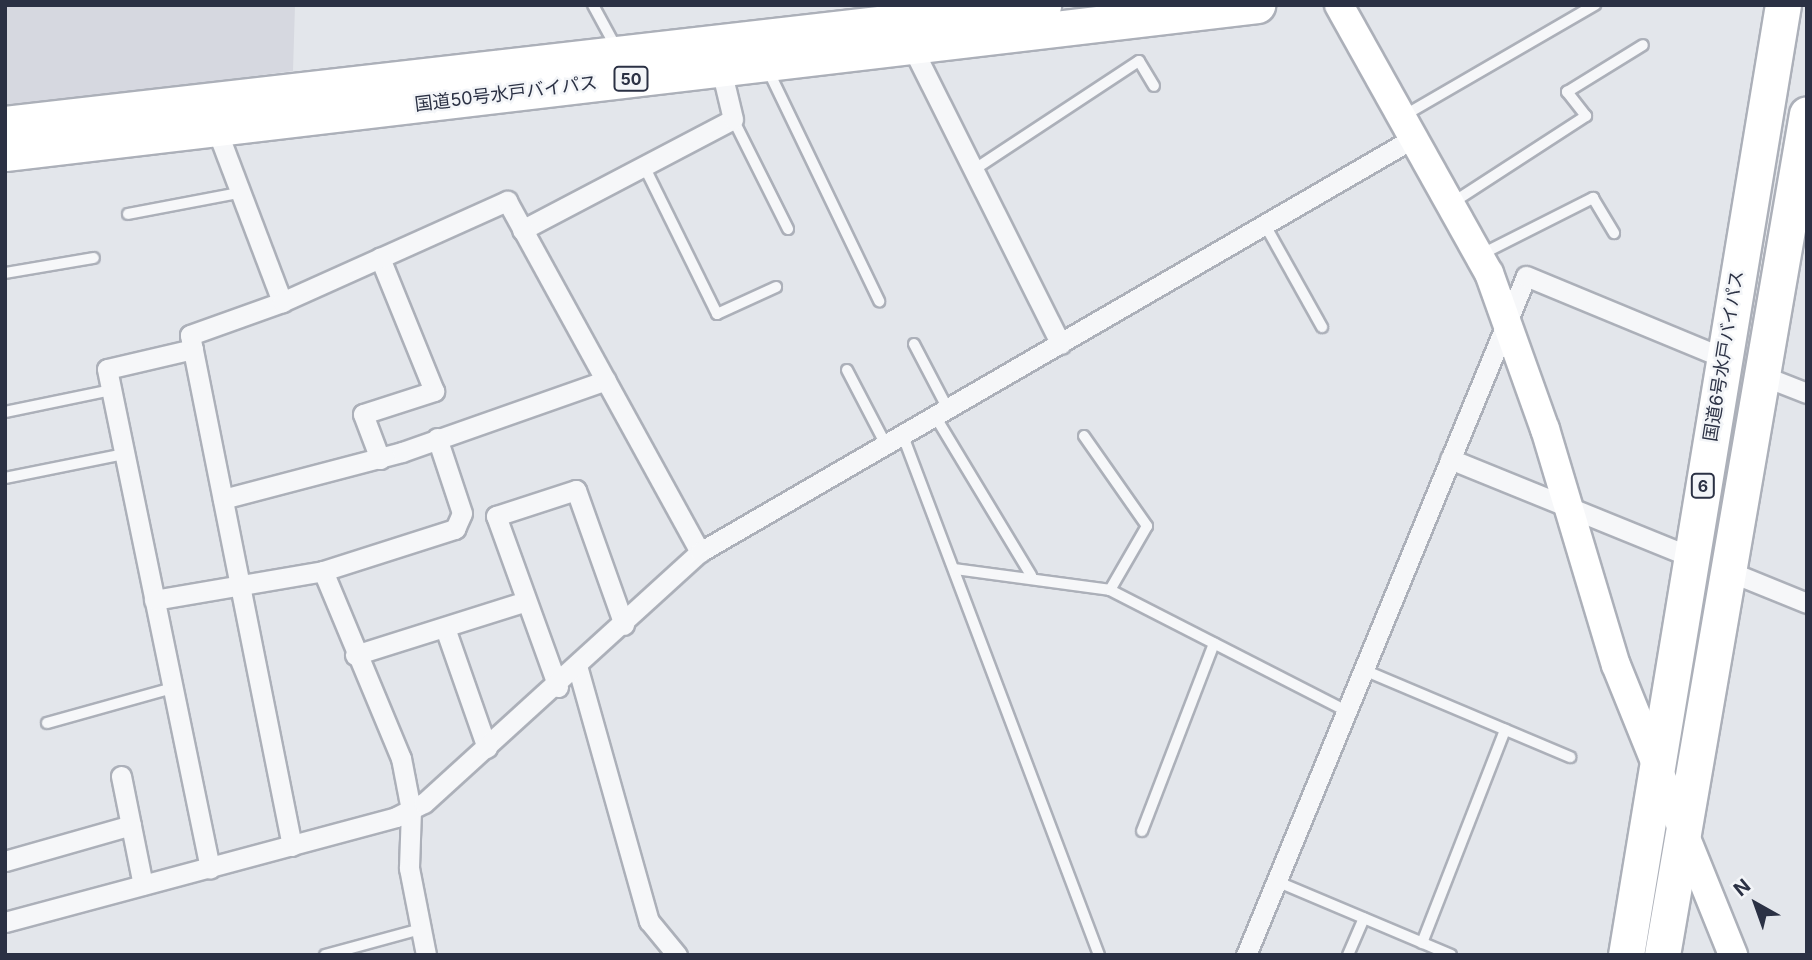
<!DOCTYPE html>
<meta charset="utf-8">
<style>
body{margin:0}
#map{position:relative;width:1812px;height:960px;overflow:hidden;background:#e3e6eb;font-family:Inter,"Noto Sans JP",sans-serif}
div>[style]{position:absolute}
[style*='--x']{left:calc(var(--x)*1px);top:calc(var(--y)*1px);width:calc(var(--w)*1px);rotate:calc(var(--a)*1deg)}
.built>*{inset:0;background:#d6d8e0}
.roads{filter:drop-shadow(2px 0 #acb0b9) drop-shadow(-2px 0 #acb0b9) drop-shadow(0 2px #acb0b9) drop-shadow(0 -2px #acb0b9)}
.lane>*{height:10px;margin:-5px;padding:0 5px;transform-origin:5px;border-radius:5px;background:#f6f7f9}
.street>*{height:19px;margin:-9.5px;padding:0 9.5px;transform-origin:9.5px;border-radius:9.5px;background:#f6f7f9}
.secondary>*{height:28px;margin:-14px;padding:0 14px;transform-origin:14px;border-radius:14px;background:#fff}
.highway>*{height:35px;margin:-17.5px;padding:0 17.5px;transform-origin:17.5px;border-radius:17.5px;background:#fff}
span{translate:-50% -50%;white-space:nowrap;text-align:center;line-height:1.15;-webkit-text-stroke:5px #f3f5f8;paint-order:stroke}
.shield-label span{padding:2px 5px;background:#f3f5f8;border:2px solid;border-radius:5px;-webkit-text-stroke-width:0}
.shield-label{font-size:16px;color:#2b3144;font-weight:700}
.street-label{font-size:18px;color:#2b3144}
.frame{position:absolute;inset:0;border:7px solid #2b3144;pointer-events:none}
.north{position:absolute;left:1721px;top:869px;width:70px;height:70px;-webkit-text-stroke:5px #f3f5f8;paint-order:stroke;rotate:320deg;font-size:19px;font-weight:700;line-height:28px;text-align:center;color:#2b3144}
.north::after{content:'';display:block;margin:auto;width:24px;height:32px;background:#2b3144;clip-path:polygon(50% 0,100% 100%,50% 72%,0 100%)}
</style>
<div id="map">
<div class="built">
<div style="clip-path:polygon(5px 5px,295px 5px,293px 71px,5px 108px)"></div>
</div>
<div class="roads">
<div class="lane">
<div style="--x:593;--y:5;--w:50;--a:61.4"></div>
<div style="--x:767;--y:68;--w:259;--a:64.3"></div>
<div style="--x:1405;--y:115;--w:220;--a:-30.1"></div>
<div style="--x:733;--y:119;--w:123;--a:63.4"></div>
<div style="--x:644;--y:166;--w:165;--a:63.7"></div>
<div style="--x:717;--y:314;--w:65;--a:-24.6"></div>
<div style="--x:972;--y:171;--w:200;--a:-33.4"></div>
<div style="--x:1139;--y:61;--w:29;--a:59"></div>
<div style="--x:1452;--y:203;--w:160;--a:-33"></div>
<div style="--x:1586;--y:116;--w:31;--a:-128"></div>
<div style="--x:1567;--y:92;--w:89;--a:-31.7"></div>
<div style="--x:128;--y:214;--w:112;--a:-10.8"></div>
<div style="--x:1265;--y:225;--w:117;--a:60.8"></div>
<div style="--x:1480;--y:255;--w:127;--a:-26.8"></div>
<div style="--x:1593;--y:198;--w:41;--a:59"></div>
<div style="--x:5;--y:273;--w:90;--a:-9.6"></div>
<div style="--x:914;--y:344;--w:73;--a:62.4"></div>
<div style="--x:847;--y:370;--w:85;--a:62.5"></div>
<div style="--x:5;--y:412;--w:108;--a:-11.7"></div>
<div style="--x:935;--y:416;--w:186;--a:58.9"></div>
<div style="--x:903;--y:436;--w:555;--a:69.31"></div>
<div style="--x:1084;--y:436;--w:110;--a:55"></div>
<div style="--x:1147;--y:526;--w:74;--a:120"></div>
<div style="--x:5;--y:478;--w:121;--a:-11.4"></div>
<div style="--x:955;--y:569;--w:156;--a:7.7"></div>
<div style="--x:1110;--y:590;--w:265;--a:27.1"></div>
<div style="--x:1364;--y:670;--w:224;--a:22.9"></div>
<div style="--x:47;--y:723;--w:130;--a:-15.6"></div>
<div style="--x:1142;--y:831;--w:201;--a:-69"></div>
<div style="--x:1276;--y:881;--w:190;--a:22.9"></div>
<div style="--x:1422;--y:943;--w:229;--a:-68.7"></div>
<div style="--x:325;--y:955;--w:99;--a:-15.2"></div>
<div style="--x:1348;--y:955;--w:40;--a:-66.6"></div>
</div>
<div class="street">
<div style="--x:908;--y:39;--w:341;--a:63.4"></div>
<div style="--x:213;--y:120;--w:195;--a:69.2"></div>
<div style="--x:522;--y:230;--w:238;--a:-27.7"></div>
<div style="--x:733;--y:119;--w:51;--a:-103.5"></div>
<div style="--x:193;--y:349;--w:88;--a:166.9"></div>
<div style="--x:107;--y:369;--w:510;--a:78.34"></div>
<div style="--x:1761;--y:375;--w:49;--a:21.4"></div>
<div style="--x:380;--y:459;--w:48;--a:-110.7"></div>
<div style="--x:363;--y:414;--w:75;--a:-17.9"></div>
<div style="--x:434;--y:391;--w:144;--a:-112.1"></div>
<div style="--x:1450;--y:459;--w:260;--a:22.1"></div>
<div style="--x:223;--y:499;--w:185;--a:-14.7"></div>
<div style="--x:402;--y:452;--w:216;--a:-19.4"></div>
<div style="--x:323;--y:571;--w:203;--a:67.4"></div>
<div style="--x:401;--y:758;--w:53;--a:79.1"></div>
<div style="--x:411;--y:810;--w:58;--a:92"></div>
<div style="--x:409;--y:868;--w:89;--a:78.9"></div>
<div style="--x:1728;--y:571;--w:85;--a:22.1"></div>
<div style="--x:154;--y:600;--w:171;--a:-9.7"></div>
<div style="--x:323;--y:571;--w:139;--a:-17.7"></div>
<div style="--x:455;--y:529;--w:17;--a:-66"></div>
<div style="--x:462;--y:513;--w:79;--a:-108.4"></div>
<div style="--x:445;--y:628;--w:127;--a:70.7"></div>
<div style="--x:355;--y:655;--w:176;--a:-17.5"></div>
<div style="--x:578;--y:669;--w:262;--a:74.3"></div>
<div style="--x:649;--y:921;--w:44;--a:50.5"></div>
<div style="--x:558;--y:687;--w:182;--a:-109.9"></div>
<div style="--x:496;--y:516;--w:84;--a:-18"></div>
<div style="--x:576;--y:490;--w:143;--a:70.4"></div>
<div style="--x:121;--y:776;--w:111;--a:78.6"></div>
<div style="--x:292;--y:846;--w:521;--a:-101.29"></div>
<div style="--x:190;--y:335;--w:98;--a:-19.7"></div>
<div style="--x:282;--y:302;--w:247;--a:-24.2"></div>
<div style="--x:507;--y:201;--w:401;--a:61.2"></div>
<div style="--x:5;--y:861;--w:131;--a:-15.9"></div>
<div style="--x:5;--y:922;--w:405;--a:-15"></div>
<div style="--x:396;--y:817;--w:31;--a:-27"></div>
<div style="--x:424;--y:803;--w:373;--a:-42.3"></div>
<div style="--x:700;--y:552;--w:823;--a:-30.12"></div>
<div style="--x:1246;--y:955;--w:734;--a:-67.59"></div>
<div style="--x:1526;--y:276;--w:214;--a:22.5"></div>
</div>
<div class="secondary">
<div style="--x:1339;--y:5;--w:307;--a:60.8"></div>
<div style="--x:1489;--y:273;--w:166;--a:70.3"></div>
<div style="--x:1545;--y:429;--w:246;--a:73.3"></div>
<div style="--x:1616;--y:665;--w:313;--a:68"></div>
</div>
<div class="highway">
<div style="--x:5;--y:124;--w:1045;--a:-6.54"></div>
<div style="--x:5;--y:153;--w:1261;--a:-6.74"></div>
<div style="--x:1626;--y:955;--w:963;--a:-80.62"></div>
<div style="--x:1662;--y:955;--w:853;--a:-80.22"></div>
</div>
</div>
<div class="shield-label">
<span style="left:631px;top:79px">50</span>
<span style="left:1703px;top:486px">6</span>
</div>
<div class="street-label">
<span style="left:506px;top:94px;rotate:-7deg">国道50号水戸バイパス</span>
<span style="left:1724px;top:356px;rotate:-81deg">国道6号水戸バイパス</span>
</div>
<div class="frame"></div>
<div class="north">N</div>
</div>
